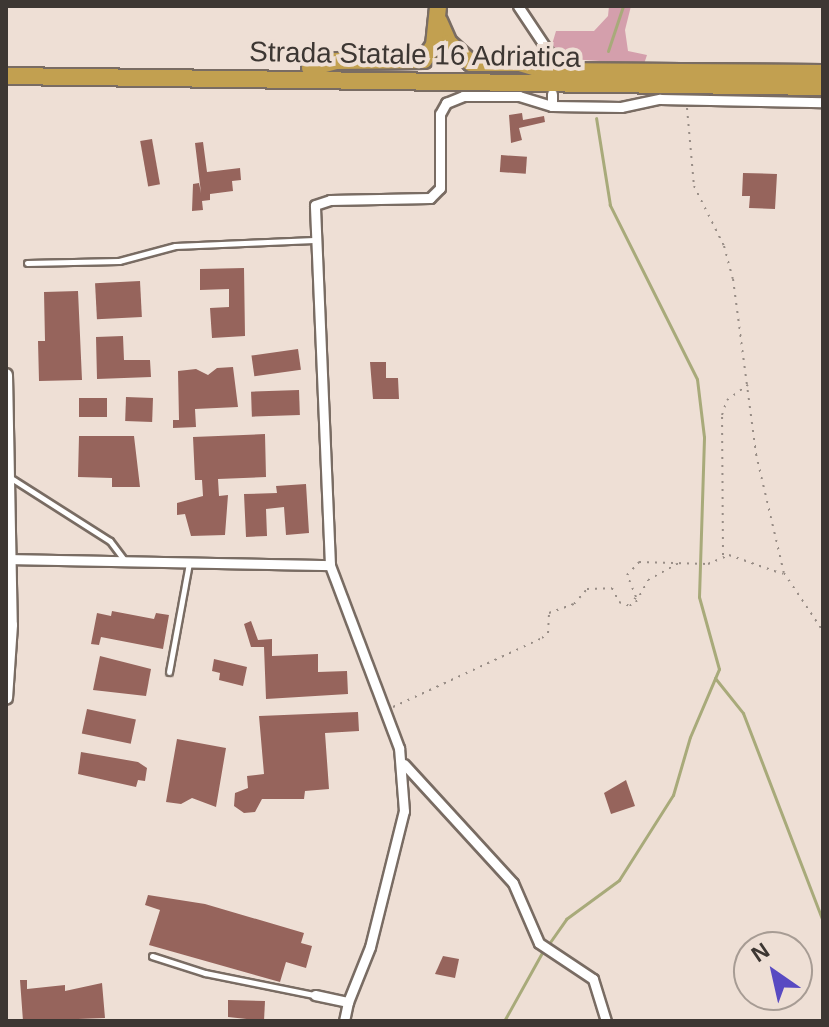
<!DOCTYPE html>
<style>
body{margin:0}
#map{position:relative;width:829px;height:1027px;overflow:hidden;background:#eedfd5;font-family:Helvetica,sans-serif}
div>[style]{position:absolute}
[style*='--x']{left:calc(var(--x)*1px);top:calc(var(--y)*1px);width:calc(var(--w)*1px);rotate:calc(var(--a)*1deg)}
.green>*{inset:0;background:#d49fac}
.stream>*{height:3px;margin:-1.5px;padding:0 1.5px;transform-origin:1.5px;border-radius:1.5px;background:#a8aa7a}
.building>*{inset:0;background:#96645c;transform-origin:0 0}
.path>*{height:2px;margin-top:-1px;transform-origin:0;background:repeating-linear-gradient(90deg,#988d86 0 2px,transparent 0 8px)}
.roads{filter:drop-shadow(2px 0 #796c63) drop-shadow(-2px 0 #796c63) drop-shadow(0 2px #796c63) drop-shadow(0 -2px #796c63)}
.service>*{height:5px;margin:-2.5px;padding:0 2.5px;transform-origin:2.5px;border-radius:2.5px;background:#fff}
.minor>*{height:9px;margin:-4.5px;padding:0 4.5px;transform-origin:4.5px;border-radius:4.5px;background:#fff}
.secondary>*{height:12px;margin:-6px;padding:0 6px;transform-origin:6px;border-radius:6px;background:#fff}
.trunk>*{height:16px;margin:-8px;padding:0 8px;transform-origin:8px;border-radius:8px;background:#c2a050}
span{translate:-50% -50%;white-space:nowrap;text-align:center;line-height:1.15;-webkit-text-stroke:8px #eedfd5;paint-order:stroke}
.street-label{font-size:28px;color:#3d3733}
.frame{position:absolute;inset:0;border:8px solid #3d3733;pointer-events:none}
.north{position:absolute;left:733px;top:931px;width:80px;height:80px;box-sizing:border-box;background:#eedfd5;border:2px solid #a79c94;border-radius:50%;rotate:326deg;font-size:22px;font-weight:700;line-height:32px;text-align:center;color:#3d3733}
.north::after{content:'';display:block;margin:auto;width:28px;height:36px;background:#584ac2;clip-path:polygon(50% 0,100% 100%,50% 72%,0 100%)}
</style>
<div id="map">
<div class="green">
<div style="clip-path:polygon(609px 6px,631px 6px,625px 30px,628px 51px,647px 55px,644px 64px,555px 58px,551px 48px,556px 31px,594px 31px,608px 16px)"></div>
</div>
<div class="stream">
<div style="--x:608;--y:51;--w:47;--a:-71.6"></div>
<div style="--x:715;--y:678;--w:45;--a:51.3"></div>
<div style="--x:743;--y:713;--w:223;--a:69"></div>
<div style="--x:548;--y:945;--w:32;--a:-55"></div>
<div style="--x:566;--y:919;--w:66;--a:-36.3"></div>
<div style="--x:619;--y:880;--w:101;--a:-57.6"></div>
<div style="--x:673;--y:795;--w:60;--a:-73.7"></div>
<div style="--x:690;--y:737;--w:74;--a:-66.9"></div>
<div style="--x:719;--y:669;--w:75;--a:-105.5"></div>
<div style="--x:699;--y:597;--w:160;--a:-88.2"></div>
<div style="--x:704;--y:437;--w:58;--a:-96.9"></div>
<div style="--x:697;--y:379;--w:195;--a:-116.6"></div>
<div style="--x:610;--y:205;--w:88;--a:-99.1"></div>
<div style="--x:504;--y:1021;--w:80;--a:-60.9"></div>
</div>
<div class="building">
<div style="clip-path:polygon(522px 113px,523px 120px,544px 116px,545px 122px,519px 128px,522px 140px,511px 143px,509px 115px)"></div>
<div style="left:152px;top:139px;width:46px;height:12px;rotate:80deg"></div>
<div style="clip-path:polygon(203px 142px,207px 172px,240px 168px,241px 180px,232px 181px,233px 191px,210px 194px,210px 200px,202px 201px,203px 210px,192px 211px,193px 184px,199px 183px,201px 193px,195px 143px)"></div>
<div style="left:501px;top:155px;width:26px;height:17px;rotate:4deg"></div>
<div style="clip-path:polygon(743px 173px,777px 174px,775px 209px,749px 208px,750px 196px,742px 196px)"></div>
<div style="clip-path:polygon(244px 268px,245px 336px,212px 338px,210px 308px,229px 307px,229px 289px,200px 290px,200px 269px)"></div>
<div style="left:140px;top:281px;width:36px;height:45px;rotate:87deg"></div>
<div style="clip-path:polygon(78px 291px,82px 380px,39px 381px,38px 341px,45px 341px,44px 292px)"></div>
<div style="clip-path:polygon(123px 336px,124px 360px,150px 360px,151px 377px,97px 379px,96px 337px)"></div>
<div style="left:298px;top:349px;width:21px;height:47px;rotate:82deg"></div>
<div style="clip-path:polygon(370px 362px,386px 362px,386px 378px,398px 378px,399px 399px,373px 399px)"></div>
<div style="clip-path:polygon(233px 367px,238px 407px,195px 409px,196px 427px,173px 428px,173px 420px,179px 420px,178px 371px,196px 369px,208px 375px,217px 368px)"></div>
<div style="left:299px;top:390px;width:25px;height:48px;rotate:88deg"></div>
<div style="left:126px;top:397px;width:27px;height:24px;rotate:2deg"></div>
<div style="left:79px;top:398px;width:28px;height:19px"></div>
<div style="clip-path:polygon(265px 434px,266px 477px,218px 479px,219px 496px,228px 495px,225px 535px,191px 536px,185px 514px,177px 515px,177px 503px,203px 496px,202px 480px,195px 480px,193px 437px)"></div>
<div style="clip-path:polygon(79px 436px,134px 436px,140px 487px,112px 487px,112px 478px,78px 477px)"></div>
<div style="clip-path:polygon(306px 484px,309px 533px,286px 535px,284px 507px,266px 509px,267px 536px,246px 537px,244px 494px,277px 493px,276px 486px)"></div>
<div style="clip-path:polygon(112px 611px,154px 619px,156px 613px,169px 615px,163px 649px,101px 637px,99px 645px,91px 644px,97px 613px,111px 616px)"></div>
<div style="clip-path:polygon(251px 621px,258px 640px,272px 639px,272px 656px,318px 654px,318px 672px,347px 671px,348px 694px,266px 699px,264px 647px,251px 647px,244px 624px)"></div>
<div style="clip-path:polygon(100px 656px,151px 669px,146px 696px,93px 690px)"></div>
<div style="clip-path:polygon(214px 659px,247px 667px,243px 686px,219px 680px,220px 673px,212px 671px)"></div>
<div style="left:87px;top:709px;width:50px;height:25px;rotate:12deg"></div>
<div style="clip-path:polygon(358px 712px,359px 731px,325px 733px,329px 789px,305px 791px,304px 799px,262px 799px,255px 812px,244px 813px,234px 806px,235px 793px,248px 788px,247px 776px,264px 774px,259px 716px)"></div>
<div style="clip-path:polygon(177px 739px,226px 748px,216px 807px,192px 798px,181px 804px,166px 802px)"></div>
<div style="clip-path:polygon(81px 752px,138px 762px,147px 768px,145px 781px,138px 780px,136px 787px,78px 774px)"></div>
<div style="clip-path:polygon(626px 780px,635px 806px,611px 814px,604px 793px)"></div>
<div style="clip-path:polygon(148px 895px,205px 904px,304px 933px,301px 943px,312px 946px,306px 968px,286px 962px,280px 982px,149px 945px,160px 910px,145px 905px)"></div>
<div style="clip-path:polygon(443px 956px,459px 959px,455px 978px,435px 974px)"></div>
<div style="clip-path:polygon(20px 980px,27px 980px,27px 989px,65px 985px,65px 991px,102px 983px,105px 1018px,23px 1021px)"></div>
<div style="clip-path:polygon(228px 1000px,265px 1001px,264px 1021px,228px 1017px)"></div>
</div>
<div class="path">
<div style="--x:687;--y:108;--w:78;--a:84.9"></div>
<div style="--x:694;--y:186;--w:67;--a:63.4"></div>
<div style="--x:724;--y:246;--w:34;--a:75"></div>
<div style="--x:733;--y:279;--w:177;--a:82.5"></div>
<div style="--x:756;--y:454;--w:122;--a:76.8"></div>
<div style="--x:784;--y:573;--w:70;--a:56.1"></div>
<div style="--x:723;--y:555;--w:140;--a:-90.4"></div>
<div style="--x:722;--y:415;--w:16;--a:-72"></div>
<div style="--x:727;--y:400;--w:26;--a:-36"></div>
<div style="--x:636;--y:602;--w:25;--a:-61"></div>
<div style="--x:648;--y:580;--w:37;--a:-29"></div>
<div style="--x:393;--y:707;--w:164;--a:-24.8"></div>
<div style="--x:542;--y:638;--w:8;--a:-40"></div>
<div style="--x:548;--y:633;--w:20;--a:-87"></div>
<div style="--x:549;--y:613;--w:27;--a:-20"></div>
<div style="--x:574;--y:604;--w:20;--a:-49"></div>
<div style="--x:587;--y:589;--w:25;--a:-2"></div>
<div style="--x:612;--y:588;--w:16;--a:63"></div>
<div style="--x:619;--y:602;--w:12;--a:20"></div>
<div style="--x:630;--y:606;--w:11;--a:-56"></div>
<div style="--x:636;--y:597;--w:24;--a:-112"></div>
<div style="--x:627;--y:575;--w:18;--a:-47"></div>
<div style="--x:639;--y:562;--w:69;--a:1.7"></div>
<div style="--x:708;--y:564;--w:23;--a:-23"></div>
<div style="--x:729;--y:555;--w:57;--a:19.4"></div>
</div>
<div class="roads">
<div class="service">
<div style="--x:27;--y:263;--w:92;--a:-1.2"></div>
<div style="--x:119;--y:261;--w:58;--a:-15"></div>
<div style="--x:175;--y:246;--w:139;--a:-2.5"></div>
<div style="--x:11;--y:478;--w:117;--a:32.5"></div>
<div style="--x:110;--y:541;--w:25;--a:53"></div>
<div style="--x:169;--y:672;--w:111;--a:-79.6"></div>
<div style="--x:152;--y:956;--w:56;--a:17.8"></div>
<div style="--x:205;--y:973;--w:111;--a:11.4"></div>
</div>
<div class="minor">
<div style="--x:518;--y:6;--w:61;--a:56.3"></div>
<div style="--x:552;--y:106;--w:12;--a:-90"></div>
<div style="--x:10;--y:559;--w:320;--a:1.1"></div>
<div style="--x:330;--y:565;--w:360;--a:-92.4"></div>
<div style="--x:315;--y:205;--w:16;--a:-18"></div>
<div style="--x:330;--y:200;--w:100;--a:-1.1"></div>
<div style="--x:430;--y:198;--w:14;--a:-45"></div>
<div style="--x:440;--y:188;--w:74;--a:-90"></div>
<div style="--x:440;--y:114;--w:13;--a:-61"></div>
<div style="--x:446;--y:103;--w:18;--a:-22"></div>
<div style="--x:463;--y:96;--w:56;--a:0"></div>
<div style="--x:519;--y:96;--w:34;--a:17"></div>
<div style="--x:552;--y:106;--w:69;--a:0.8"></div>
<div style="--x:621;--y:107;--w:40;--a:-12"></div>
<div style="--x:660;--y:99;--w:163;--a:1.1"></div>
<div style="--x:404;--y:764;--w:161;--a:47.5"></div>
<div style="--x:513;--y:883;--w:65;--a:66.6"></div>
<div style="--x:539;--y:943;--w:65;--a:33.7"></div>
<div style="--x:593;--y:979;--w:44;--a:72.8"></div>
<div style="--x:315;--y:995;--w:34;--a:12"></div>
<div style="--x:348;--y:1002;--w:59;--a:-68.2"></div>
<div style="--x:370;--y:947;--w:140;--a:-76"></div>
<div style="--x:404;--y:811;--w:63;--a:-94.5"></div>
<div style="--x:399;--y:748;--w:196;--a:-110.7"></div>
<div style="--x:344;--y:1021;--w:19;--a:-78"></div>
</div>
<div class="secondary">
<div style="--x:6;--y:375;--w:250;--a:88.9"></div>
<div style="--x:11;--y:625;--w:73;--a:93.9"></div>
</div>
<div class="trunk">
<div style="--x:439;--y:21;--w:24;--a:66"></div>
<div style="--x:449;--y:43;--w:30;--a:42"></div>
<div style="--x:471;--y:63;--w:49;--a:0"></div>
<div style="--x:520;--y:63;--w:27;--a:17"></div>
<div style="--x:310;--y:68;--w:27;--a:-15"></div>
<div style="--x:336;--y:61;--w:88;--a:-0.7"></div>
<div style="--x:424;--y:60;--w:18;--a:-56"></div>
<div style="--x:434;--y:45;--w:39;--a:-84"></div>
<div style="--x:541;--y:71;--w:282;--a:0.4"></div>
<div style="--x:6;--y:76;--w:817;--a:0.77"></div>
</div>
</div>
<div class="street-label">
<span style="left:415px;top:55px;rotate:1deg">Strada Statale 16 Adriatica</span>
</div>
<div class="frame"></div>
<div class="north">N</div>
</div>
